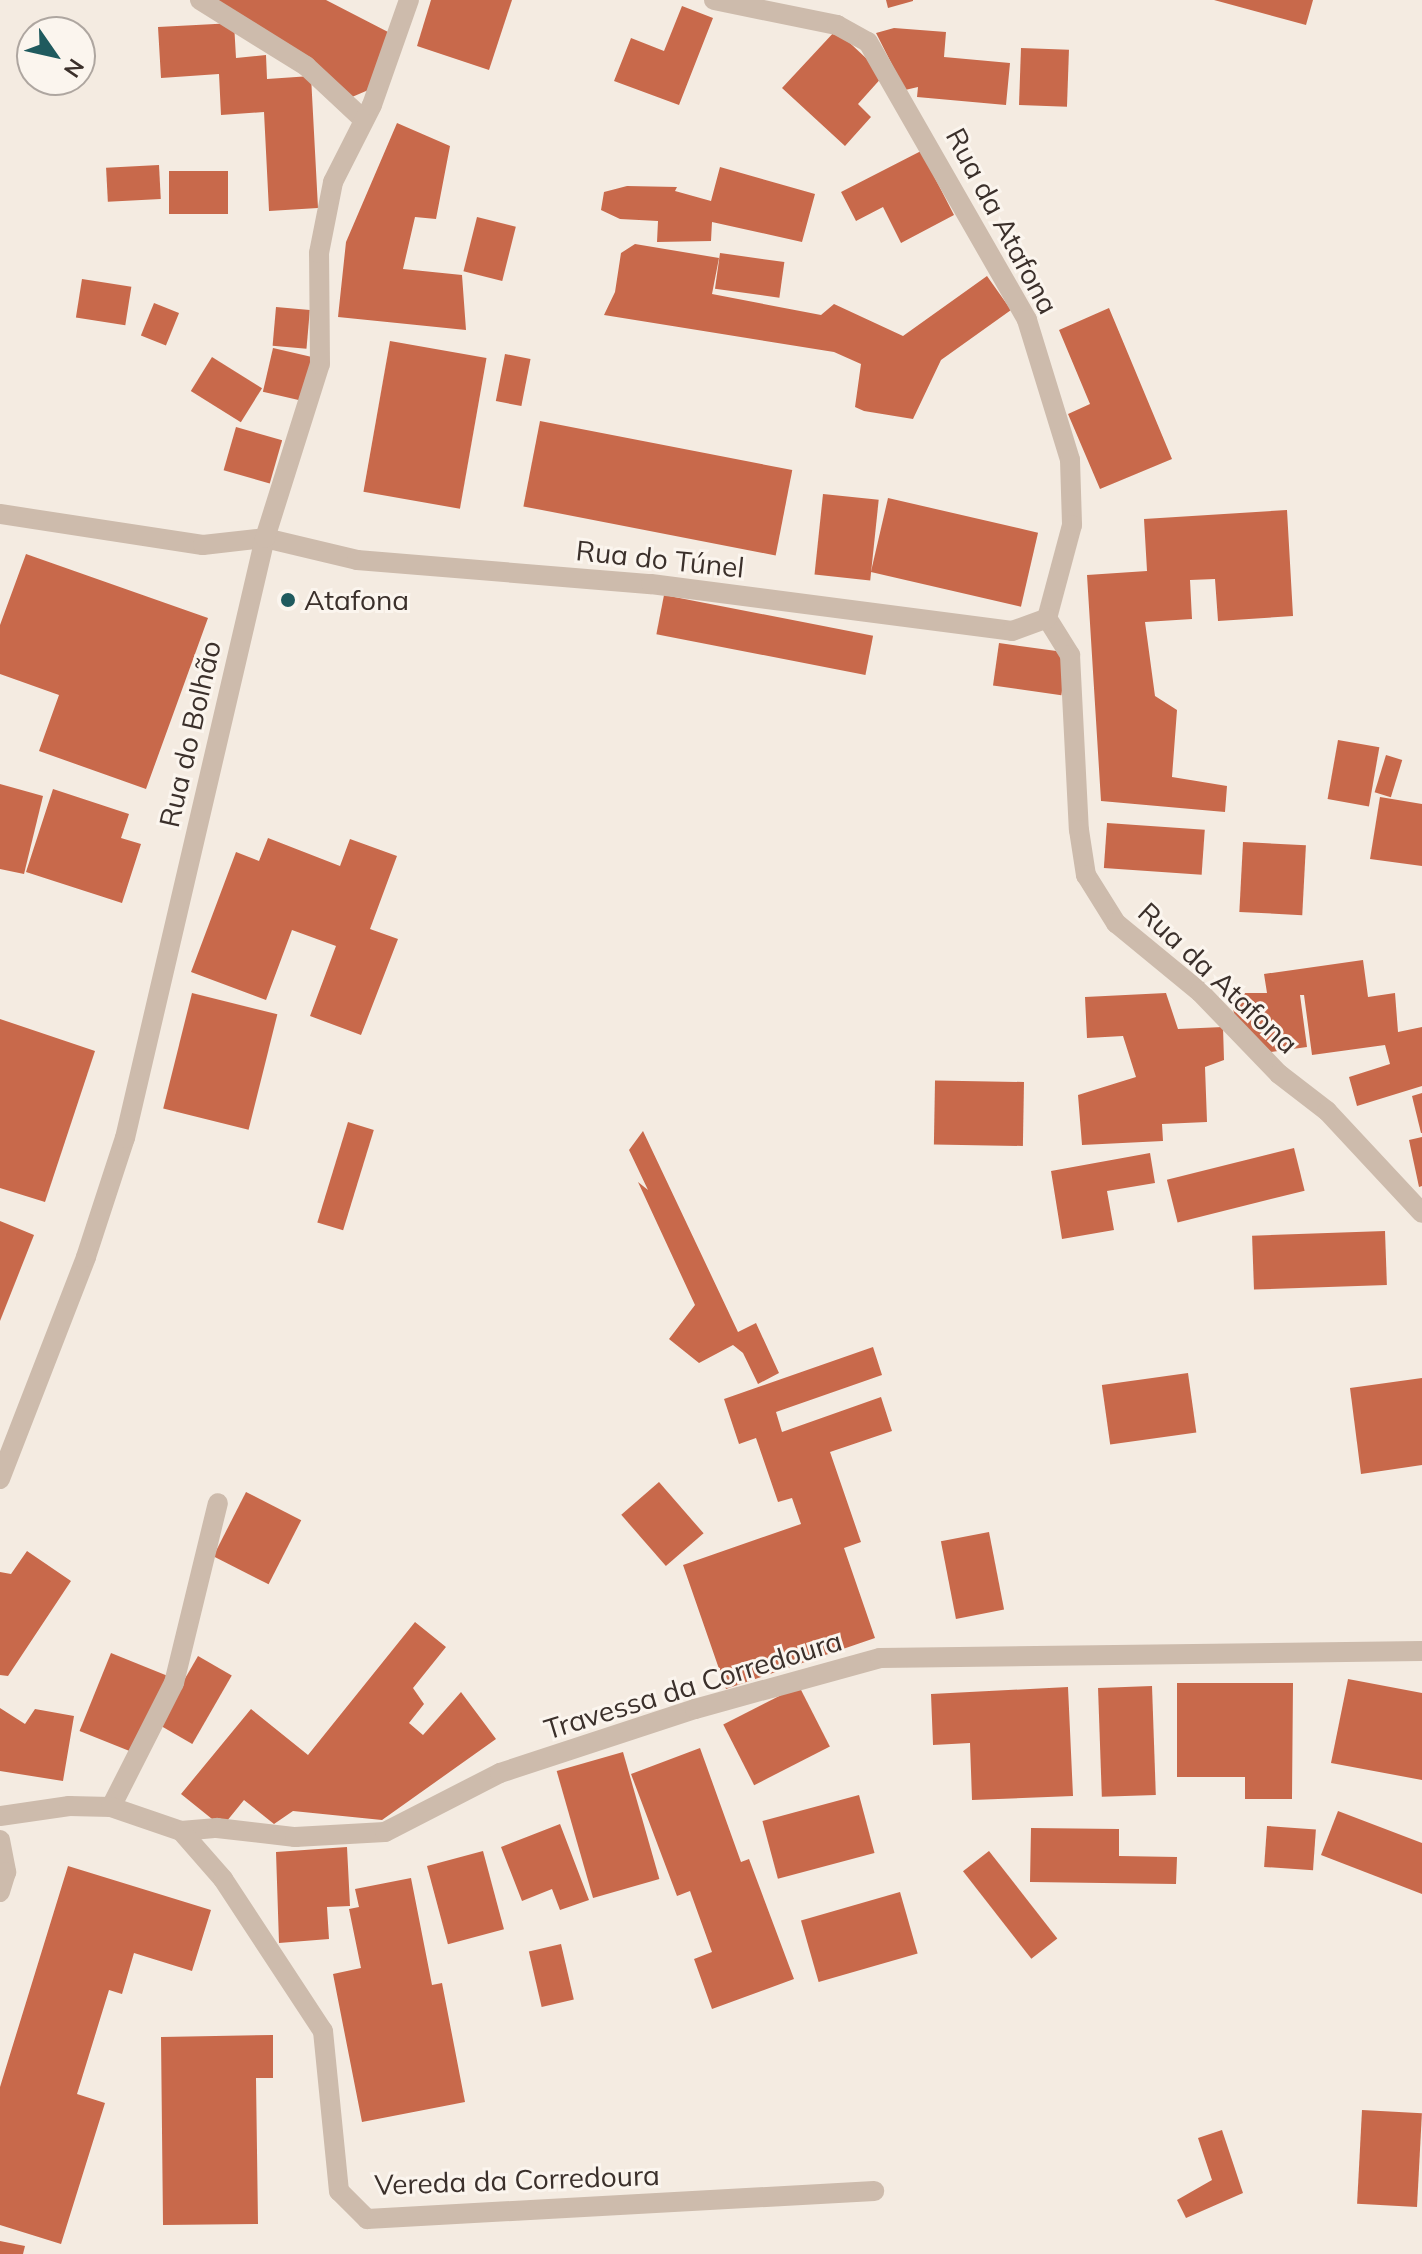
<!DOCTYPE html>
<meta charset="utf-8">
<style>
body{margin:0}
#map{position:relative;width:1422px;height:2254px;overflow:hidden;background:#f4ebe1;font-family:Mulish,sans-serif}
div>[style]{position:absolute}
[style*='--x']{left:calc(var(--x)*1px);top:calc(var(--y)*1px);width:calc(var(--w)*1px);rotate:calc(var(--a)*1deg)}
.building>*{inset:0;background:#c8694b;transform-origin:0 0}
.minor>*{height:20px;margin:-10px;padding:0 10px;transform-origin:10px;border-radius:10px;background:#cdbbac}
.dots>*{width:22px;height:22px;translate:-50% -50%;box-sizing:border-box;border:4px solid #fbf5ee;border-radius:50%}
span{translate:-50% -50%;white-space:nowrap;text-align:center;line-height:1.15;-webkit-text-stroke:6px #fbf5ee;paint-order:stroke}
.street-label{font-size:28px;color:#3b302b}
.poi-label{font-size:28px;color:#3b302b}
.left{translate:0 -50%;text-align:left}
.north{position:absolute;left:16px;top:16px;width:80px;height:80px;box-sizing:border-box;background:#fbf5ee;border:2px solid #aea6a0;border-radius:50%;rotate:124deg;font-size:22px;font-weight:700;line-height:32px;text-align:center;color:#3b302b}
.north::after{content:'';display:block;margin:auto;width:28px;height:36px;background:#1f5a5e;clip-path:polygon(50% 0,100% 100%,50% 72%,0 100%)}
</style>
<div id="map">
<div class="building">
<div style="clip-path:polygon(211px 0,326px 0,390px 33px,373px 88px,352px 97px,291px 46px)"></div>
<div style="clip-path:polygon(431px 0,512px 0,489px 70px,417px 46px)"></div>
<div style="clip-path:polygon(886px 0,913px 0,913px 1px,888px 8px)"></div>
<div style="clip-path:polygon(1214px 0,1313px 0,1306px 25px)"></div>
<div style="clip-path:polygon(682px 6px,713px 18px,679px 105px,614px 81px,631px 38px,664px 51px)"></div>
<div style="clip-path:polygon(234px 23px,236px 58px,266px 55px,267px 79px,311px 76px,318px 208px,269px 211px,264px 112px,221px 115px,219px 74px,161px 78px,158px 27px)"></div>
<div style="clip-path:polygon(894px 28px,946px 32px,944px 57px,1010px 63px,1006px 105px,917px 97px,918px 87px,905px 90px,876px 33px)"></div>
<div style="clip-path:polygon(836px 30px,884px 75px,858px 104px,871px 117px,845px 146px,782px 88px)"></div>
<div style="left:1021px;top:48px;width:48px;height:57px;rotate:2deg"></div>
<div style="clip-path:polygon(397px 123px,450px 146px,436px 219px,415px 217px,403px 269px,462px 275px,466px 330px,338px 317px,346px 242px)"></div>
<div style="clip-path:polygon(921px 151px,954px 215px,901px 243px,883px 207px,856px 221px,841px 192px)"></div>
<div style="left:159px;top:165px;width:34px;height:53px;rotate:87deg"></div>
<div style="clip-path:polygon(720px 167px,815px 194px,802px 242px,712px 222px,711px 241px,657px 242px,658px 221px,620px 219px,601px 210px,604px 192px,627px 186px,677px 187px,675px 191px,711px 201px)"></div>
<div style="left:169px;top:171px;width:59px;height:43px"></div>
<div style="left:477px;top:217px;width:40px;height:56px;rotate:14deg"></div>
<div style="clip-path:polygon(635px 244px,719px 258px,712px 294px,821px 315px,834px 304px,903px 336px,987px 276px,1011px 310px,941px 360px,913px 419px,864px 411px,855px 407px,861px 364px,834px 352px,604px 315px,615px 292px,621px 253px)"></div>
<div style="left:720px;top:253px;width:65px;height:36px;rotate:8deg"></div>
<div style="left:82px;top:279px;width:50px;height:39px;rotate:9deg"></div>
<div style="left:154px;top:303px;width:27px;height:35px;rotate:22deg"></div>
<div style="left:276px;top:307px;width:34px;height:39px;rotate:5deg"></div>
<div style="clip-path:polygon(1109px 308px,1172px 459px,1100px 489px,1068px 414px,1090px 404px,1059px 330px)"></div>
<div style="left:390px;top:341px;width:98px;height:153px;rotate:10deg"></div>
<div style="left:273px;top:348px;width:41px;height:45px;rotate:13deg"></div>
<div style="left:505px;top:354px;width:26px;height:48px;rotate:11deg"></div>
<div style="left:212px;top:357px;width:59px;height:40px;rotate:32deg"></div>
<div style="left:540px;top:421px;width:257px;height:87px;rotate:11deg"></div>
<div style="left:236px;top:427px;width:48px;height:45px;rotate:16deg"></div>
<div style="left:823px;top:494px;width:56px;height:81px;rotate:6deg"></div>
<div style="left:888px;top:498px;width:154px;height:76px;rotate:13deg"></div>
<div style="clip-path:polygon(1287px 510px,1293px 616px,1218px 621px,1215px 579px,1190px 580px,1192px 619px,1145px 622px,1155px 696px,1177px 710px,1172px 777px,1227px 786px,1225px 812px,1101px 801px,1087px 575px,1147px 571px,1144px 519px)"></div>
<div style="clip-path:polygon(26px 554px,208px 618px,146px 789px,39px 751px,59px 695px,0 674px,0 625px)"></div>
<div style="left:664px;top:595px;width:213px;height:40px;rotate:11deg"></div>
<div style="left:999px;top:643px;width:69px;height:43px;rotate:8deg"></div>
<div style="left:1338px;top:740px;width:42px;height:60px;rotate:10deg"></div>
<div style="left:1386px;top:755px;width:17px;height:39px;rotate:17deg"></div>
<div style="clip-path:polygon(0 784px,43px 796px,24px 874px,0 869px)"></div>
<div style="clip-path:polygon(53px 789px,129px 814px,121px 838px,141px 844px,122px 903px,26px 872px)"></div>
<div style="clip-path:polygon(1380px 797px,1422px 804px,1422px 866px,1370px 859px)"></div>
<div style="left:1107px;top:823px;width:98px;height:45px;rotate:4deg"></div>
<div style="clip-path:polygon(268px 838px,340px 866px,350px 839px,397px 856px,370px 929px,398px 939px,361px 1035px,310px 1016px,336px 946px,292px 930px,266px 1000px,191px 972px,236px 852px,259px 861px)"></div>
<div style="left:1243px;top:842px;width:63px;height:70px;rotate:3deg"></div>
<div style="clip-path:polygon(1363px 960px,1368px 997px,1395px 993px,1398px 1032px,1422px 1027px,1422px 1086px,1357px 1106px,1349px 1077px,1390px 1064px,1385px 1045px,1312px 1055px,1304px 995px,1300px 995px,1307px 1047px,1271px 1052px,1235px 1017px,1229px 993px,1267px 993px,1264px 974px)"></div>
<div style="left:192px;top:993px;width:88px;height:119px;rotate:14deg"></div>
<div style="clip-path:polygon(1166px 993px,1178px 1029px,1223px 1027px,1224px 1060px,1205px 1067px,1207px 1122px,1162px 1124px,1163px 1141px,1082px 1145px,1078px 1095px,1136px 1077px,1123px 1036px,1087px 1038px,1085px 997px)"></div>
<div style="clip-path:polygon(0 1019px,95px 1051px,45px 1202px,0 1188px)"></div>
<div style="left:1024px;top:1082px;width:64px;height:89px;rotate:91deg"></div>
<div style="clip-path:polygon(1422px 1093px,1422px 1133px,1421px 1133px,1412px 1096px)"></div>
<div style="left:348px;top:1122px;width:27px;height:105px;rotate:17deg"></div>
<div style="clip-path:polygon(643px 1131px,738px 1332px,756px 1323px,779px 1373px,758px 1384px,743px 1353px,733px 1345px,699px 1363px,669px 1339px,695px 1305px,638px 1182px,648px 1190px,629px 1150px)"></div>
<div style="clip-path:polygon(1422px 1137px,1422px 1186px,1419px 1187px,1409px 1140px)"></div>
<div style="left:1294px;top:1148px;width:44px;height:131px;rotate:76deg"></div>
<div style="clip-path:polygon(1150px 1153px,1155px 1183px,1107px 1191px,1114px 1230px,1062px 1239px,1051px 1171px)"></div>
<div style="clip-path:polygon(0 1221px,34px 1235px,0 1321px)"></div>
<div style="left:1385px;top:1231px;width:54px;height:133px;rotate:88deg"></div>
<div style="clip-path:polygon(873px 1347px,882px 1375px,776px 1412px,782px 1432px,881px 1397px,892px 1431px,830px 1452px,861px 1542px,844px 1548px,875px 1638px,726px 1689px,683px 1565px,801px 1524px,792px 1498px,778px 1502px,756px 1438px,739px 1444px,724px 1399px)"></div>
<div style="left:1188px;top:1373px;width:60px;height:87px;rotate:82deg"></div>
<div style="clip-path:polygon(1422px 1378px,1422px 1465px,1361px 1474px,1350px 1388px)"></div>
<div style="left:659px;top:1482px;width:68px;height:50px;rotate:49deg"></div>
<div style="left:246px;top:1492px;width:62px;height:72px;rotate:27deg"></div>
<div style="left:989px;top:1532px;width:79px;height:49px;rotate:79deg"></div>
<div style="clip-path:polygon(27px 1551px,71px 1581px,8px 1676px,0 1675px,0 1572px,11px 1574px)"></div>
<div style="clip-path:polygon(415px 1622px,446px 1647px,413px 1688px,424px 1704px,409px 1723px,423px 1735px,461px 1692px,496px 1739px,382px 1820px,293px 1811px,274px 1824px,244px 1800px,222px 1827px,181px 1794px,251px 1709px,308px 1755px)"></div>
<div style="left:111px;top:1653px;width:62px;height:84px;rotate:22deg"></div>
<div style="left:198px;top:1656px;width:39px;height:79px;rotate:30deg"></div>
<div style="clip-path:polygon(1348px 1679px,1422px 1693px,1422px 1780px,1331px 1763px)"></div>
<div style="clip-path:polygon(1177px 1683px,1293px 1683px,1292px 1799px,1245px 1799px,1245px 1777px,1177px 1777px)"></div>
<div style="left:799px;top:1686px;width:68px;height:85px;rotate:63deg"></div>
<div style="left:1152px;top:1686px;width:109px;height:54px;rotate:88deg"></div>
<div style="clip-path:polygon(1068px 1687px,1073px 1796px,972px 1800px,970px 1743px,933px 1745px,931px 1694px)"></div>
<div style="clip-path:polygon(0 1708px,25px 1724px,35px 1709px,74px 1716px,63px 1781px,0 1771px)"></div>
<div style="clip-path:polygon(700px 1748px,741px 1862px,749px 1859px,794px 1979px,712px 2009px,694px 1959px,712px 1952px,690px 1891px,677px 1896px,631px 1774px)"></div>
<div style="left:623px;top:1752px;width:132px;height:69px;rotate:74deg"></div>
<div style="left:859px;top:1795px;width:60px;height:100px;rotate:75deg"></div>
<div style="clip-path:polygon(1338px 1811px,1422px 1843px,1422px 1894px,1321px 1855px)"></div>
<div style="clip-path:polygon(560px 1824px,589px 1900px,560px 1910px,552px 1889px,522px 1901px,501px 1847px)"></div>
<div style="left:1267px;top:1826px;width:49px;height:41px;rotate:4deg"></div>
<div style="clip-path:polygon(1031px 1828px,1119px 1829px,1119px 1856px,1177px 1857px,1176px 1884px,1030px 1882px)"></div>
<div style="clip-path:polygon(347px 1847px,350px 1906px,327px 1907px,329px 1939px,279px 1943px,276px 1852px)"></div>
<div style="left:483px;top:1851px;width:81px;height:58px;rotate:75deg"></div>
<div style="left:989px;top:1851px;width:111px;height:33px;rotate:52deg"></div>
<div style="clip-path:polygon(68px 1866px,211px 1910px,192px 1971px,134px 1953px,122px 1994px,109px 1990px,77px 2094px,105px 2103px,61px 2244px,0 2225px,0 2087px)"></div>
<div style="clip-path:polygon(411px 1878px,432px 1985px,442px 1983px,465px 2102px,362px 2122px,333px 1974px,361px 1968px,349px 1909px,359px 1907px,355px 1889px)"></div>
<div style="left:900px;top:1892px;width:64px;height:103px;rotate:74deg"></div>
<div style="left:561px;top:1944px;width:57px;height:33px;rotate:77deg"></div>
<div style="clip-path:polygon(273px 2035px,273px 2078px,256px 2078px,258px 2224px,163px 2225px,161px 2037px)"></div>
<div style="left:1362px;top:2110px;width:60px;height:94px;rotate:3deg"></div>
<div style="clip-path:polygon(1222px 2130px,1243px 2193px,1186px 2218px,1177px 2200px,1212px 2180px,1198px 2138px)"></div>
<div style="clip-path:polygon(0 2241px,25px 2246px,23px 2254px,0 2254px)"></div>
</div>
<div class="minor">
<div style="--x:200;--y:0;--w:125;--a:31.9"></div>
<div style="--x:306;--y:66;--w:79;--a:43"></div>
<div style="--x:714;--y:0;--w:126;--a:11.5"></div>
<div style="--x:837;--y:25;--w:35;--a:29"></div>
<div style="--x:868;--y:42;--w:320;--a:60.2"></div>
<div style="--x:1027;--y:320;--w:146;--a:72.9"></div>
<div style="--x:1070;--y:460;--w:65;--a:88.2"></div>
<div style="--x:1072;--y:525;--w:96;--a:105"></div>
<div style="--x:1047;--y:618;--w:44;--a:58.1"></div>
<div style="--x:1070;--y:655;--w:175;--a:87.1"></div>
<div style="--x:1079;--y:830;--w:46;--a:81.2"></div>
<div style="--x:1086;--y:875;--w:57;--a:58"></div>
<div style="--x:1116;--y:923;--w:109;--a:39.4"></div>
<div style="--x:1200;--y:992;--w:114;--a:46.1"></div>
<div style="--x:1279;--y:1074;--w:61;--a:37.6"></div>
<div style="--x:1327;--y:1111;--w:139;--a:47"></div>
<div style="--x:0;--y:514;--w:205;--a:8.7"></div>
<div style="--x:203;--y:545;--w:62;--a:-6.4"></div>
<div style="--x:265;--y:538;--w:95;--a:13.4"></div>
<div style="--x:357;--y:560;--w:295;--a:4.7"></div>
<div style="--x:651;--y:584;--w:364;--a:7.4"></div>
<div style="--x:1012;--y:631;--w:37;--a:-20"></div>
<div style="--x:0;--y:1479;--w:238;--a:-68.8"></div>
<div style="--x:86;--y:1257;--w:125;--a:-71.9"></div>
<div style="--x:125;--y:1138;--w:616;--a:-76.87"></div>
<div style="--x:265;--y:538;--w:182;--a:-72.5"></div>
<div style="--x:320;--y:364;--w:111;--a:-90.5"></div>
<div style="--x:319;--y:253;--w:72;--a:-78.8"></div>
<div style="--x:333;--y:182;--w:86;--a:-63.1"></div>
<div style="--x:372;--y:105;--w:111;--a:-70.6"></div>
<div style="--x:111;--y:1807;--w:139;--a:-63.1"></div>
<div style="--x:174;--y:1683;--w:185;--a:-76.3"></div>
<div style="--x:0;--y:1816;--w:70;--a:-8.2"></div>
<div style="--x:69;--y:1806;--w:42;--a:1.4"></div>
<div style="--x:111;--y:1807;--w:74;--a:18.9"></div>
<div style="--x:181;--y:1831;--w:36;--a:-5"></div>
<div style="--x:217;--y:1828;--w:79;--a:6.6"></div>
<div style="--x:295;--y:1837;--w:90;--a:-3.2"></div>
<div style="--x:385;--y:1832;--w:129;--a:-27.2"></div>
<div style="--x:500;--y:1773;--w:205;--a:-18.2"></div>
<div style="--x:695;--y:1709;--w:192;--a:-15.4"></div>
<div style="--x:880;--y:1658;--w:542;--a:-0.74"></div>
<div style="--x:181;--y:1831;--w:64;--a:48.8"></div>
<div style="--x:223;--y:1879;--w:182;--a:56.7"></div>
<div style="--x:323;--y:2031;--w:161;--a:84.3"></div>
<div style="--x:339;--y:2191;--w:40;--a:45"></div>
<div style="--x:367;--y:2219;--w:508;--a:-3.16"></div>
<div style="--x:0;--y:1840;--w:33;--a:79"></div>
<div style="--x:6;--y:1872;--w:21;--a:107"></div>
</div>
<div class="dots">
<div style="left:288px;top:600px;background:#1f5a5e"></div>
</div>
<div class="street-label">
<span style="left:1002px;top:221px;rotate:62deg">Rua da Atafona</span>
<span style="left:660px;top:559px;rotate:6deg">Rua do Túnel</span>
<span style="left:190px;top:734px;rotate:-77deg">Rua do Bolhão</span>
<span style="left:1218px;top:978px;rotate:43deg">Rua da Atafona</span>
<span style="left:693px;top:1685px;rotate:-17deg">Travessa da Corredoura</span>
<span style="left:517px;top:2180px;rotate:-2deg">Vereda da Corredoura</span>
</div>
<div class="poi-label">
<span class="left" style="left:304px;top:600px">Atafona</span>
</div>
<div class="north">N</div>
</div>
